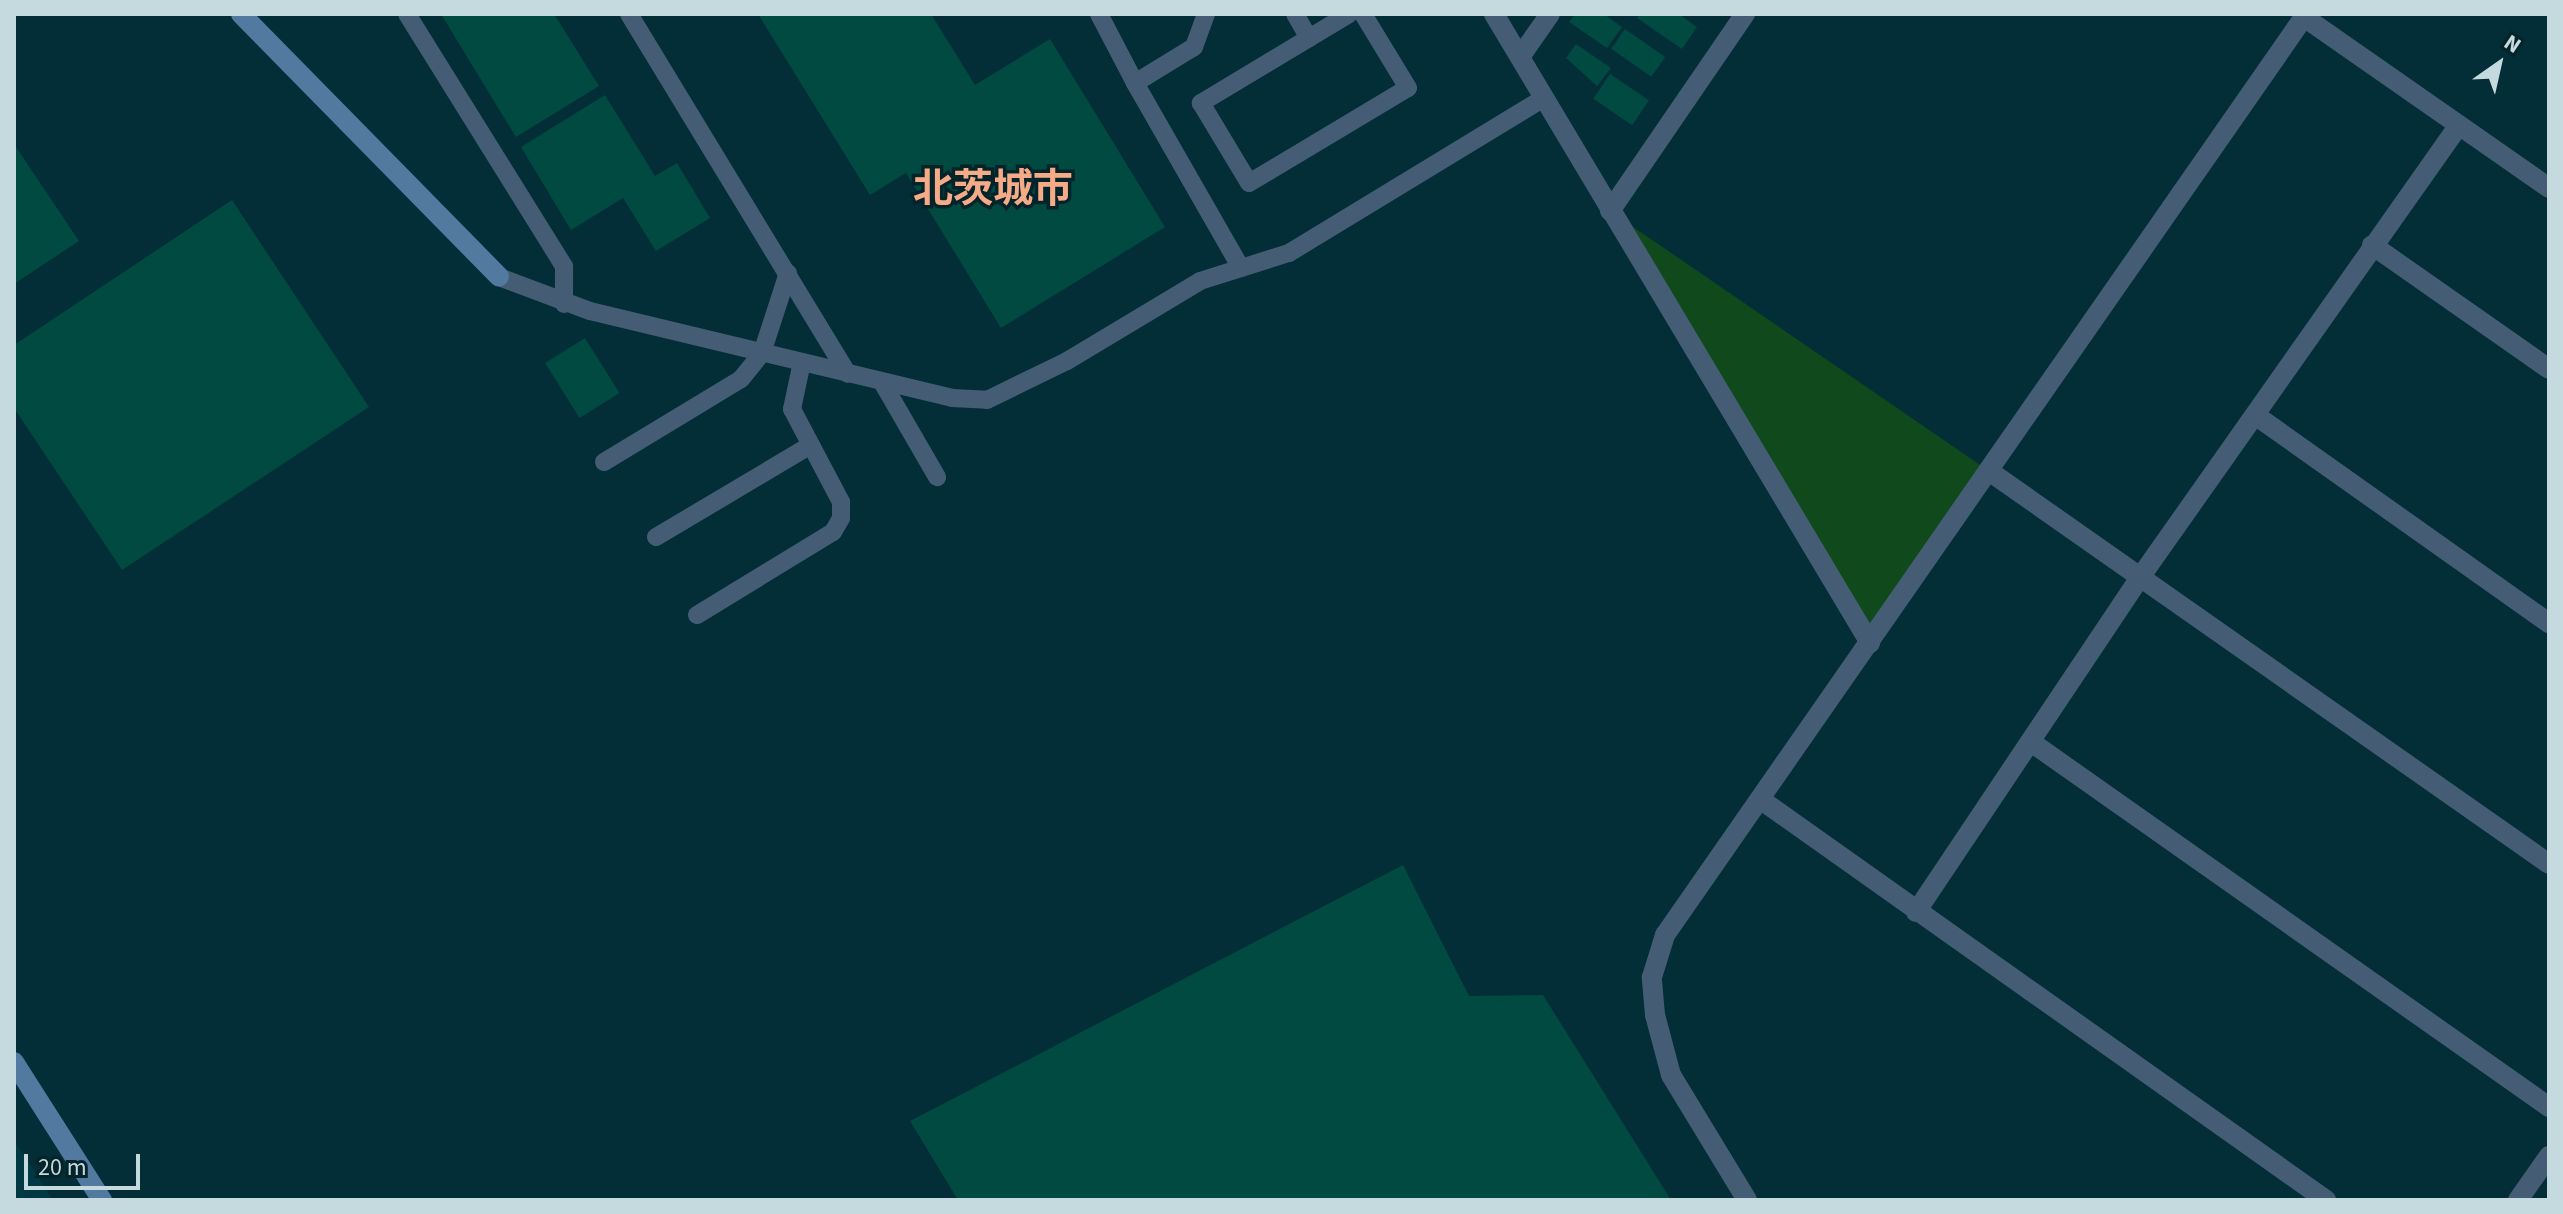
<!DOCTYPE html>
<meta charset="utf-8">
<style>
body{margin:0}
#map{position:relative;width:2563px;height:1214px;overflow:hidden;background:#032e37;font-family:"Source Sans 3","Noto Sans JP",sans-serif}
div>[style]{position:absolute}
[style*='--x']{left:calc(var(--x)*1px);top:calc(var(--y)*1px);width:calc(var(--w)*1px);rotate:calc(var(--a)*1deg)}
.built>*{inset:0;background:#003944}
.green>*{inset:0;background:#0f491c}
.building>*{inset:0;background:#014a41;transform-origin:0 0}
.lane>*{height:18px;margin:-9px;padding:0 9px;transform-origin:9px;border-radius:9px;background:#445d75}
.street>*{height:20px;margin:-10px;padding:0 10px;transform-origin:10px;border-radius:10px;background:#445d75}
.secondary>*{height:20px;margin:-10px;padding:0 10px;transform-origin:10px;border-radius:10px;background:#5279a0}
span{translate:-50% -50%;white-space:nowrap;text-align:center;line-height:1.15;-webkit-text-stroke:7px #05242a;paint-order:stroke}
.town-label{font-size:40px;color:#f6ab88;font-weight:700}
.frame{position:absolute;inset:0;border:16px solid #c5dadf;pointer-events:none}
.north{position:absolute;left:2459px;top:24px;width:80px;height:80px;-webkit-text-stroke:6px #05242a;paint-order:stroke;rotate:34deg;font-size:22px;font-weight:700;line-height:32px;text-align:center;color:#c5dadf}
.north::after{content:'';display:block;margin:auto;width:28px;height:36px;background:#c5dadf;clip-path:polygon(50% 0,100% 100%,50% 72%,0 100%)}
.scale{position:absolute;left:24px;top:1154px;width:116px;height:36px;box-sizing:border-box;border:4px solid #c5dadf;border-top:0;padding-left:10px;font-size:24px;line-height:28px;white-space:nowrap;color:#c5dadf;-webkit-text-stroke:6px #05242a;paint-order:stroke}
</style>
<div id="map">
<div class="built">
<div style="clip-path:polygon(14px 1140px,53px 1200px,14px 1200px)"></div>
</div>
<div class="green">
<div style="clip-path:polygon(1610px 211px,1989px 471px,1870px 643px)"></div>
</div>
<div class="building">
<div style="clip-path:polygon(441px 14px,554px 14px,599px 86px,516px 137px)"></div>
<div style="clip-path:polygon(758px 14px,931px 14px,975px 85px,1050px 39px,1165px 227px,1001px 328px,906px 173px,870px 195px)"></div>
<div style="clip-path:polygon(1575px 14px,1604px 14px,1622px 27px,1607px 48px,1569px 22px)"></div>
<div style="clip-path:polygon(1640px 14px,1679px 14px,1697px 27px,1682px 49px,1637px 18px)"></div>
<div style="left:1625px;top:29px;width:49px;height:24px;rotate:35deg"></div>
<div style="clip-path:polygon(1576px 44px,1611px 68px,1597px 86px,1566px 58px)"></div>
<div style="left:1610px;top:74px;width:47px;height:30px;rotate:34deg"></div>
<div style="clip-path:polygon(605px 95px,655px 176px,677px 163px,710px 218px,656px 251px,623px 198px,571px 230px,521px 147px)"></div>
<div style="clip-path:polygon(14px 144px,79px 241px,14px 284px)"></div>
<div style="clip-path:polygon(232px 200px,369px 407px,122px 570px,14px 408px,14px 345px)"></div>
<div style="left:585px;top:338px;width:65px;height:47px;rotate:58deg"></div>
<div style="clip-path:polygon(1403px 865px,1469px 996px,1543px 995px,1671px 1200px,958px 1200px,910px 1121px)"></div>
</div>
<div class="lane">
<div style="--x:407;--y:14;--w:297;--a:58.1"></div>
<div style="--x:564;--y:266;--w:38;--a:90"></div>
<div style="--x:629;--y:14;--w:421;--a:58.7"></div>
<div style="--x:1099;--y:14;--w:78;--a:62.4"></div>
<div style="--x:1135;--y:83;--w:69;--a:-31.4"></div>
<div style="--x:1194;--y:47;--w:35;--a:-70"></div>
<div style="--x:1295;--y:14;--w:28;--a:60"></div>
<div style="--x:1349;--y:14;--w:173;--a:149"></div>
<div style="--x:1201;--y:103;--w:93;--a:59"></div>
<div style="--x:1249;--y:183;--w:185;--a:-30.9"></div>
<div style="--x:1408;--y:88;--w:87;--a:-121.3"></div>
<div style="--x:1135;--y:83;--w:213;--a:60.2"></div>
<div style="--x:499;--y:277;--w:97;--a:20.5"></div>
<div style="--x:590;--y:311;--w:372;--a:13.5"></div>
<div style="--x:952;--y:398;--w:35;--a:3"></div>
<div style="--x:987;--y:400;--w:89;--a:-26"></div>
<div style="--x:1067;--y:361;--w:155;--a:-31"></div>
<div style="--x:1200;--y:281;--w:93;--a:-17.5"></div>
<div style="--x:1289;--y:253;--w:298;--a:-31.3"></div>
<div style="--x:882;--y:382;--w:110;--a:59.9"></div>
<div style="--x:604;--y:462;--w:160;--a:-31.2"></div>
<div style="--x:741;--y:379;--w:33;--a:-51"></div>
<div style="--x:762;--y:353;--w:84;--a:-72"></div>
<div style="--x:656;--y:537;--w:180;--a:-30.7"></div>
<div style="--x:697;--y:615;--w:159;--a:-31.4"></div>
<div style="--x:833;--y:532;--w:16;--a:-60"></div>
<div style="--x:841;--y:518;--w:16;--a:-90"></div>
<div style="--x:841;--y:502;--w:105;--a:-117.8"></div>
<div style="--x:792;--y:409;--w:48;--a:-78"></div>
</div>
<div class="street">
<div style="--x:1494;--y:14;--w:733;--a:59.13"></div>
<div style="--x:2304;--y:17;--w:299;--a:34.9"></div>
<div style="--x:1520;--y:57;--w:52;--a:-55.1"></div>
<div style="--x:1610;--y:211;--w:239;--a:-55.6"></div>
<div style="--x:2372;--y:245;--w:216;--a:35"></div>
<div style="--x:2255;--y:415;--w:360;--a:35.3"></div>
<div style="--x:1989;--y:471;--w:684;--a:35.06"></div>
<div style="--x:2031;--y:742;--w:634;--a:35.17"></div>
<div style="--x:1760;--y:799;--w:694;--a:35.32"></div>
<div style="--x:1916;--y:912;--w:401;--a:-56.2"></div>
<div style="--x:2139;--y:579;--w:555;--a:-54.82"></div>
<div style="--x:1747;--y:1200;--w:146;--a:-121.3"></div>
<div style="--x:1671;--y:1075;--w:62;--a:-104.9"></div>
<div style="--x:1655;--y:1015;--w:38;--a:-95"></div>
<div style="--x:1652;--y:977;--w:44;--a:-72.8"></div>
<div style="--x:1665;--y:935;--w:1122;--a:-55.16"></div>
<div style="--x:2518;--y:1200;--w:54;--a:-54.8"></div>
</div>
<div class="secondary">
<div style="--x:241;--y:14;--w:368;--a:45.5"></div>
<div style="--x:14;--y:1062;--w:164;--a:57.5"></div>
</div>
<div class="town-label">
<span style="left:993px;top:190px">北茨城市</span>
</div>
<div class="frame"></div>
<div class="north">N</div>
<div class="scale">20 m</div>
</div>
